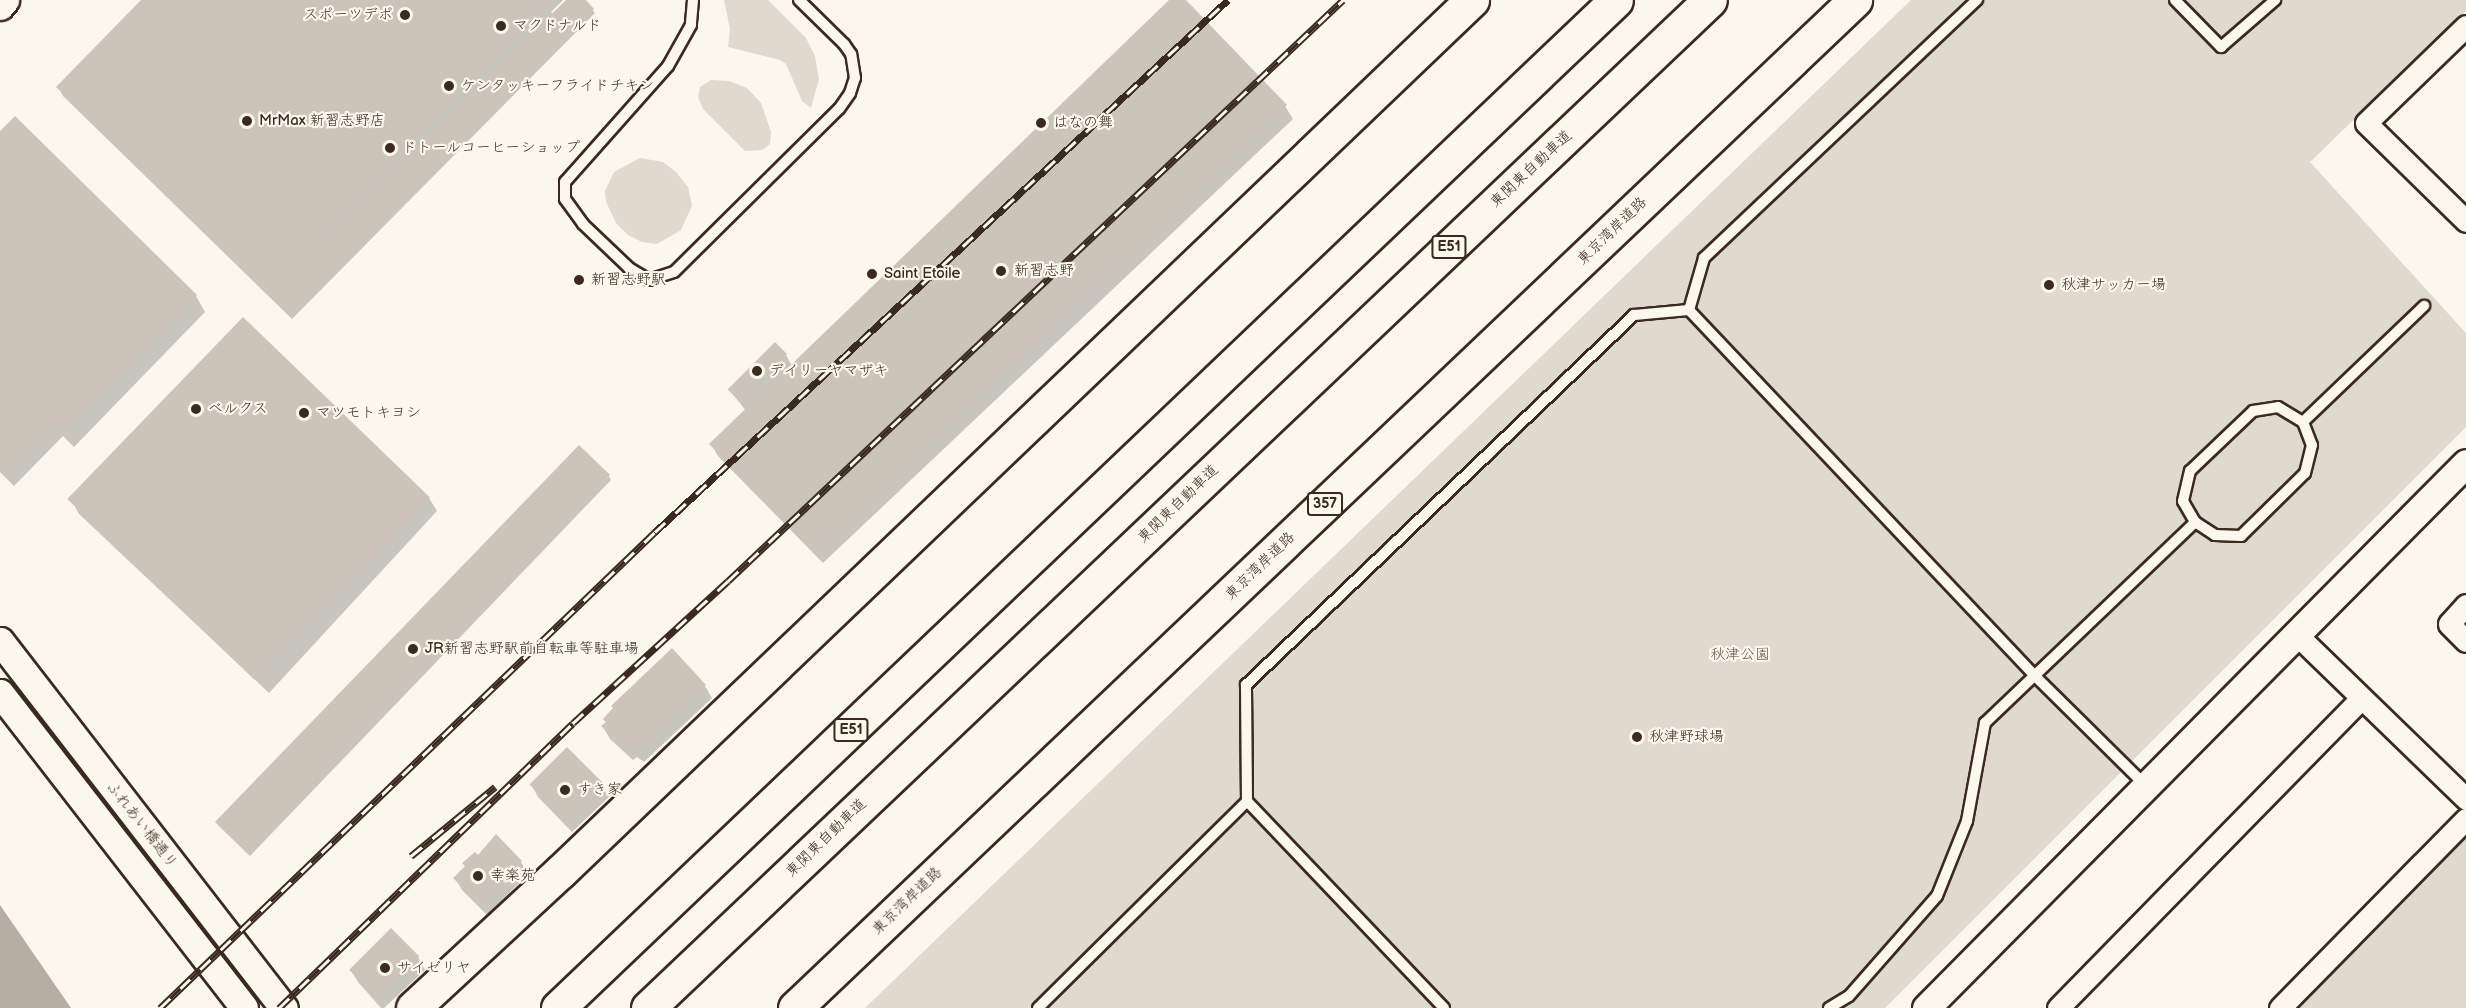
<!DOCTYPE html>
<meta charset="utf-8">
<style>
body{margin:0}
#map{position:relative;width:2466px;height:1008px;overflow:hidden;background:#fbf7ec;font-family:"Balsamiq Sans","Klee One",sans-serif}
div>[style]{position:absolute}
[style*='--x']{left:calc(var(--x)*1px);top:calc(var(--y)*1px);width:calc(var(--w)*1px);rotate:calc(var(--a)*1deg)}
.green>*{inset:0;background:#dfd9ce}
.water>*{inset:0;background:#b6aea2}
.shadow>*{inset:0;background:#0003}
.building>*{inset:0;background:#ccc4b9;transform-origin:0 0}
.roads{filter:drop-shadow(2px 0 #3b2a1e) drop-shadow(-2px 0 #3b2a1e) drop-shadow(0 2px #3b2a1e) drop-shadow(0 -2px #3b2a1e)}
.service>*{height:10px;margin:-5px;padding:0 5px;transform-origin:5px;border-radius:5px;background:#fbf7ec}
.minor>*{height:21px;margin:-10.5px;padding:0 10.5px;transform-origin:10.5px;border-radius:10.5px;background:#fbf7ec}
.tertiary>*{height:27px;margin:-13.5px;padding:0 13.5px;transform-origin:13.5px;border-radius:13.5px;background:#fbf7ec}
.trunk>*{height:33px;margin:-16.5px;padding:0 16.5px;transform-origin:16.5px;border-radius:16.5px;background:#fbf7ec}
.motorway>*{height:33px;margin:-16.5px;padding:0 16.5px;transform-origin:16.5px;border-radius:16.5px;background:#fbf7ec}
.rail>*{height:7px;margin-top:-3.5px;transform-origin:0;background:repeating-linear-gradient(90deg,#fbf7ec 0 14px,#3b2a1e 0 28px);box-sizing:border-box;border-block:2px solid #3b2a1e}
.dots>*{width:16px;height:16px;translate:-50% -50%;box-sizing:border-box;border:3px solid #fbf7ec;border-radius:50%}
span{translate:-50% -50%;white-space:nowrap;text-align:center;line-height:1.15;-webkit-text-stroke:4.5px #fbf7ec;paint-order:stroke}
.shield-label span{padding:2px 4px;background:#fbf7ec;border:2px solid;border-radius:4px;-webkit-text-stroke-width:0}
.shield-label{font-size:14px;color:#3b2a1e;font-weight:700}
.poi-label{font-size:15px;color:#3b2a1e}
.right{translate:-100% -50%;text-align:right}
.left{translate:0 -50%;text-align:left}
.street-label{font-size:15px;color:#3b2a1e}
.park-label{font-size:15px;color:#64564a}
</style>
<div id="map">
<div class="green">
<div style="clip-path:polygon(724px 0,768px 0,806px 38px,815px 56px,819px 79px,811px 108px,802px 101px,786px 64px,780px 60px,728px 47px,730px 29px)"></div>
<div style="clip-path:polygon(1911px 0,2466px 0,2466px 11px,2310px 162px,2466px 333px,2466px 427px,1885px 1008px,865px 1008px)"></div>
<div style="clip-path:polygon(711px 80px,729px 81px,747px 88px,761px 103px,771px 132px,770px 144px,762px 150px,745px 151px,703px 109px,698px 97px,700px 87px)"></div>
<div style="clip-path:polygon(640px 158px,663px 162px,676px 172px,688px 187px,692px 206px,681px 230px,657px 244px,642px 242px,628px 235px,616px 223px,606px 202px,605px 191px,614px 172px)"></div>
<div style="clip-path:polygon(2466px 838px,2466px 1008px,2295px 1008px)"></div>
</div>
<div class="water">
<div style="clip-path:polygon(0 905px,71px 1008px,0 1008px)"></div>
</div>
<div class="shadow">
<div style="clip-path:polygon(144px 0,563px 0,551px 12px,553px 14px,568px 0,584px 0,595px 13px,292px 319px,63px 96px,58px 87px)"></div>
<div style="clip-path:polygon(1171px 0,1184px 0,1285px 106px,1293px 119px,823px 563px,718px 456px,711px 444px,746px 411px,729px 389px,786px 355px,792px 366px)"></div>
<div style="clip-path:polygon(0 133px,196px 296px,205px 312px,74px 447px,63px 436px,14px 486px,0 472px)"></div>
<div style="clip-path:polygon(609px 476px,611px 480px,250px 856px,220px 827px,218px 824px)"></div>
<div style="clip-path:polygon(429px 498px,437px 511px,269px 693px,79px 514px,72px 501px)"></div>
<div style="clip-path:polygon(705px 686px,712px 698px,644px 762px,637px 757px,633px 760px,610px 739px,603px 727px)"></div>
<div style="clip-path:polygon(531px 784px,601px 784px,609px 797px,572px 832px,538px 797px)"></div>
<div style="clip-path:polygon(521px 862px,528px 874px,487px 915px,462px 890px,455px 878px)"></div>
<div style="clip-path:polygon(418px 957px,425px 970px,384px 1008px,381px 1008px,358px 982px,350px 969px)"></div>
</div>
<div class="building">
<div style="clip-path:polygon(141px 0,550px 0,285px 273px,566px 0,586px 0,594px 9px,290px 316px,56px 87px)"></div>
<div style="clip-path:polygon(1169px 0,1186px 0,1287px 105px,815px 551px,709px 444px)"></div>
<div style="clip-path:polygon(15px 116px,197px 295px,63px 431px,53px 421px,4px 470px,0 466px,0 131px)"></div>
<div style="left:243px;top:317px;width:260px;height:253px;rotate:44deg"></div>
<div style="left:775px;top:342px;width:17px;height:67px;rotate:45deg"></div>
<div style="left:579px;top:445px;width:43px;height:524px;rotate:44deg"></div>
<div style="clip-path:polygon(672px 648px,706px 685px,636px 751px,629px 745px,624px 748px,601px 726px,606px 722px,603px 719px,613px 708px,611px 706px)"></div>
<div style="left:567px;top:747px;width:51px;height:53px;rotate:45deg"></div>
<div style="clip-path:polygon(496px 834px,522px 861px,479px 904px,453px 878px,465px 866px,462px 863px,475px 852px,478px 855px)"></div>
<div style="left:391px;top:928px;width:40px;height:59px;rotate:45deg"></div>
</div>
<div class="roads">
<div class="service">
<div style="--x:693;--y:0;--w:25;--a:95"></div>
<div style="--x:691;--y:25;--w:47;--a:119.3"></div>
<div style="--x:668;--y:66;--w:155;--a:131.6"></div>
<div style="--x:565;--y:182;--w:17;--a:90"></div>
<div style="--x:565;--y:199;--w:31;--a:54"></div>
<div style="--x:583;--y:224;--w:64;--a:43.7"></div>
<div style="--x:629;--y:268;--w:23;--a:31"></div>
<div style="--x:649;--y:280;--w:26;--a:-18"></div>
<div style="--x:674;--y:272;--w:232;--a:-44.7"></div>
<div style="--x:839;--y:109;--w:19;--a:-55"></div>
<div style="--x:850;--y:93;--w:16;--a:-72"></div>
<div style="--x:855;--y:78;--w:24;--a:-99"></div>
<div style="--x:851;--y:54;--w:12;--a:-125"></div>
<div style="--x:844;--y:44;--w:63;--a:-135.6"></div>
<div style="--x:2175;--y:0;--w:66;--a:45.6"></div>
<div style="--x:2221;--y:47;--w:72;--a:-41"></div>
<div style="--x:1689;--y:310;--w:502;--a:46.61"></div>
<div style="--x:2034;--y:675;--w:158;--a:44.7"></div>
<div style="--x:1689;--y:310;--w:54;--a:-73.9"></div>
<div style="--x:1704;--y:258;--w:376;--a:-43.4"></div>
<div style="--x:2278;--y:407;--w:29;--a:31"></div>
<div style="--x:2303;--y:422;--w:25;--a:69"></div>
<div style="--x:2312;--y:445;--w:29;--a:104"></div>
<div style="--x:2305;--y:473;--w:90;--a:135.5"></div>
<div style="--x:2241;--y:536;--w:26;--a:-178"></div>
<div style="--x:2215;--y:535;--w:24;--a:-147"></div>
<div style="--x:2195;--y:522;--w:24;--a:-120"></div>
<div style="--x:2183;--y:501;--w:31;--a:-77"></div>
<div style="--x:2190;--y:471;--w:87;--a:-43.6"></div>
<div style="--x:2253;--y:411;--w:25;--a:-9"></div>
<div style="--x:2303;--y:422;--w:168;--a:-43.8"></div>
<div style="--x:1038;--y:1008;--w:294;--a:-44.7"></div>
<div style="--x:1444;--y:1008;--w:286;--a:-133.6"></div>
<div style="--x:1247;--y:801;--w:116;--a:-90.5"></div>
<div style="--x:1246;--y:685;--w:536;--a:-43.64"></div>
<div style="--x:1634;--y:315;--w:55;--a:-5.2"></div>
<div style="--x:1829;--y:1008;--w:23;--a:-31"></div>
<div style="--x:1849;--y:996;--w:133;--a:-48.7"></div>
<div style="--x:1937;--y:896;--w:81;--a:-68.2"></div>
<div style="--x:1967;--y:821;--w:100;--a:-79.6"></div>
<div style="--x:1985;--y:723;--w:291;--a:-43.7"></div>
</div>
<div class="minor">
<div style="--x:2466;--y:26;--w:139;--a:135.9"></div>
<div style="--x:2366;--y:123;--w:140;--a:44.4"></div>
<div style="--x:2466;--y:605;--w:25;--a:132"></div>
<div style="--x:2449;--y:624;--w:24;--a:45"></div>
<div style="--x:2296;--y:634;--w:237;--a:44.1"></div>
<div style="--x:2058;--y:1008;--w:434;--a:-45.6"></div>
<div style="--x:2280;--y:1008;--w:265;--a:-45.5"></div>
</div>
<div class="tertiary">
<div style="--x:0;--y:6;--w:8;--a:-50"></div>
<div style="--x:0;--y:641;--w:464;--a:52.3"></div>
<div style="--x:0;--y:693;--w:398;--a:52.2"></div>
<div style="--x:1926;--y:1008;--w:767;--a:-45.26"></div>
</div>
<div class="trunk">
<div style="--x:413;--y:1008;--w:200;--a:-42.8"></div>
<div style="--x:560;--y:872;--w:1262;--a:-43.72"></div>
<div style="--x:795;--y:1008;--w:1463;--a:-43.56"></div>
</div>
<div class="motorway">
<div style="--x:558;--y:1008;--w:1461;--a:-43.61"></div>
<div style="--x:648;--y:1008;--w:1464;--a:-43.51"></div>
</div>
</div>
<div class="rail">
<div style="--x:411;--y:856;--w:109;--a:-39.4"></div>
<div style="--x:160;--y:1008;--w:687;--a:-43.88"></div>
<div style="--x:655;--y:532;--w:782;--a:-42.88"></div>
<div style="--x:279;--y:1008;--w:409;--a:-44.1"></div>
<div style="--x:573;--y:723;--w:210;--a:-42.5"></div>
<div style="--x:728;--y:581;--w:846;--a:-43.37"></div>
</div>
<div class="dots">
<div style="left:405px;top:15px;background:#3b2a1e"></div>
<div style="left:501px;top:26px;background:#3b2a1e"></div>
<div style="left:449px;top:86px;background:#3b2a1e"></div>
<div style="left:247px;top:121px;background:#3b2a1e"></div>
<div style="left:1041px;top:123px;background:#3b2a1e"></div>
<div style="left:390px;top:148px;background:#3b2a1e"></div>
<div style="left:1001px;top:271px;background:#3b2a1e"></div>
<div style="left:872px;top:274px;background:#3b2a1e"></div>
<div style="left:579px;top:280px;background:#3b2a1e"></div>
<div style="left:2049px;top:285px;background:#3b2a1e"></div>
<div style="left:757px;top:371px;background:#3b2a1e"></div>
<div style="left:196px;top:409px;background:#3b2a1e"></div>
<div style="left:304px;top:413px;background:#3b2a1e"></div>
<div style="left:413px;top:649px;background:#3b2a1e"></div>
<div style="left:1637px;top:737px;background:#3b2a1e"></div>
<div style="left:565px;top:790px;background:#3b2a1e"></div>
<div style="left:478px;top:876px;background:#3b2a1e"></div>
<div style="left:385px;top:968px;background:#3b2a1e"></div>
</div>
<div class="shield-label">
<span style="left:1449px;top:247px">E51</span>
<span style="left:1325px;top:504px">357</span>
<span style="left:851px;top:730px">E51</span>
</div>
<div class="poi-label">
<span class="right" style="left:393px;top:15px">スポーツデポ</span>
<span class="left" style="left:513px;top:26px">マクドナルド</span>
<span class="left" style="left:461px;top:86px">ケンタッキーフライドチキン</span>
<span class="left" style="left:259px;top:121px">MrMax 新習志野店</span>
<span class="left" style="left:1053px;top:123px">はなの舞</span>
<span class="left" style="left:402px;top:148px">ドトールコーヒーショップ</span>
<span class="left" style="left:1014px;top:271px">新習志野</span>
<span class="left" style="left:884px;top:274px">Saint Etoile</span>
<span class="left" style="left:591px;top:280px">新習志野駅</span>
<span class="left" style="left:2061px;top:285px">秋津サッカー場</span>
<span class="left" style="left:769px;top:371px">デイリーヤマザキ</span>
<span class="left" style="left:208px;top:409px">ベルクス</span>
<span class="left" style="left:316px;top:413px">マツモトキヨシ</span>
<span class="left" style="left:425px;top:649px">JR新習志野駅前自転車等駐車場</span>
<span class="left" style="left:1649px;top:737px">秋津野球場</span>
<span class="left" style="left:577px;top:790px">すき家</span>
<span class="left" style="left:490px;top:876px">幸楽苑</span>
<span class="left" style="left:397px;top:968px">サイゼリヤ</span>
</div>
<div class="street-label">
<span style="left:1531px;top:169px;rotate:-43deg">東関東自動車道</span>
<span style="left:1612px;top:231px;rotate:-44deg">東京湾岸道路</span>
<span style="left:1178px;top:504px;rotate:-44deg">東関東自動車道</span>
<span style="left:1260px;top:566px;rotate:-44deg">東京湾岸道路</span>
<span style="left:142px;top:825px;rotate:52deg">ふれあい橋通り</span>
<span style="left:826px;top:838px;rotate:-44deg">東関東自動車道</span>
<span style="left:907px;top:901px;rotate:-44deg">東京湾岸道路</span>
</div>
<div class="park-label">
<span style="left:1740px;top:655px">秋津公園</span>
</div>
</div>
